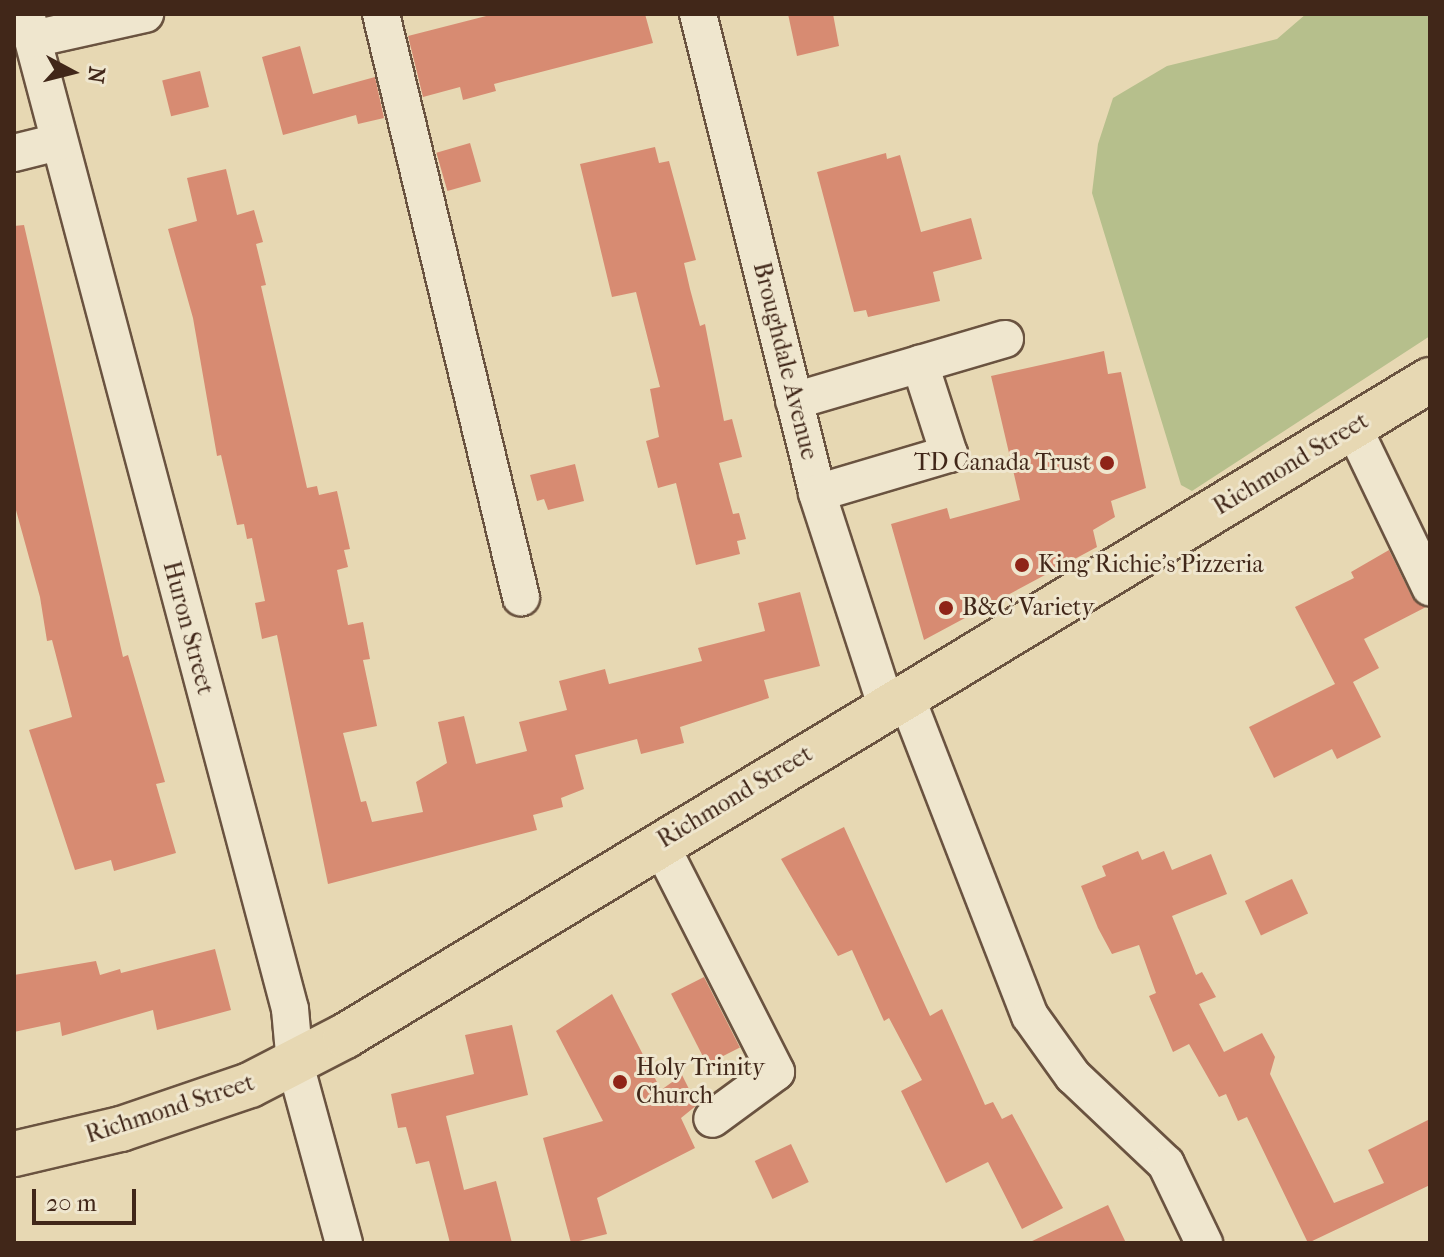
<!DOCTYPE html>
<style>
body{margin:0}
#map{position:relative;width:1444px;height:1257px;overflow:hidden;background:#e7d8b3;font-family:"IM FELL French Canon",serif}
div>[style]{position:absolute}
[style*='--x']{left:calc(var(--x)*1px);top:calc(var(--y)*1px);width:calc(var(--w)*1px);rotate:calc(var(--a)*1deg)}
.green>*{inset:0;background:#b6bf8c}
.building>*{inset:0;background:#d78b72;transform-origin:0 0}
.roads{filter:drop-shadow(2px 0 #6a5340) drop-shadow(-2px 0 #6a5340) drop-shadow(0 2px #6a5340) drop-shadow(0 -2px #6a5340)}
.minor>*{height:36px;margin:-18px;padding:0 18px;transform-origin:18px;border-radius:18px;background:#efe6ce}
.major>*{height:44px;margin:-22px;padding:0 22px;transform-origin:22px;border-radius:22px;background:#e7d8b3}
.dots>*{width:22px;height:22px;translate:-50% -50%;box-sizing:border-box;border:4px solid #efe6ce;border-radius:50%}
span{translate:-50% -50%;white-space:nowrap;text-align:center;line-height:1.15;-webkit-text-stroke:6px #efe6ce;paint-order:stroke}
.street-label{font-size:24px;color:#412719}
.poi-label{font-size:24px;color:#412719}
.right{translate:-100% -50%;text-align:right}
.left{translate:0 -50%;text-align:left}
.frame{position:absolute;inset:0;border:16px solid #412719;pointer-events:none}
.north{position:absolute;left:32px;top:32px;width:80px;height:80px;-webkit-text-stroke:6px #efe6ce;paint-order:stroke;rotate:97deg;font-size:22px;font-weight:700;line-height:32px;text-align:center;color:#412719}
.north::after{content:'';display:block;margin:auto;width:28px;height:36px;background:#412719;clip-path:polygon(50% 0,100% 100%,50% 72%,0 100%)}
.scale{position:absolute;left:32px;top:1189px;width:104px;height:36px;box-sizing:border-box;border:4px solid #412719;border-top:0;padding-left:10px;font-size:24px;line-height:28px;white-space:nowrap;color:#412719;-webkit-text-stroke:6px #efe6ce;paint-order:stroke}
</style>
<div id="map">
<div class="green">
<div style="clip-path:polygon(1306px 14px,1430px 14px,1430px 336px,1192px 491px,1181px 485px,1092px 193px,1098px 144px,1113px 98px,1167px 66px,1277px 39px)"></div>
</div>
<div class="building">
<div style="clip-path:polygon(494px 14px,645px 14px,653px 43px,494px 84px,496px 91px,463px 100px,460px 87px,423px 97px,408px 36px)"></div>
<div style="clip-path:polygon(788px 14px,833px 14px,839px 46px,797px 56px)"></div>
<div style="clip-path:polygon(300px 46px,313px 94px,375px 77px,384px 118px,358px 124px,356px 115px,283px 135px,262px 57px)"></div>
<div style="left:200px;top:71px;width:37px;height:39px;rotate:76deg"></div>
<div style="left:470px;top:143px;width:40px;height:35px;rotate:74deg"></div>
<div style="clip-path:polygon(655px 147px,659px 163px,669px 161px,696px 260px,684px 263px,690px 289px,700px 326px,705px 324px,724px 421px,732px 419px,742px 457px,719px 463px,733px 514px,739px 513px,746px 539px,737px 541px,740px 554px,696px 565px,676px 483px,658px 488px,646px 441px,659px 437px,650px 389px,660px 387px,636px 292px,612px 297px,580px 164px)"></div>
<div style="clip-path:polygon(886px 153px,887px 159px,900px 155px,921px 232px,971px 218px,982px 259px,933px 272px,940px 301px,868px 317px,866px 310px,854px 312px,817px 172px)"></div>
<div style="clip-path:polygon(226px 169px,237px 215px,254px 210px,263px 242px,256px 244px,266px 285px,261px 286px,307px 488px,317px 486px,319px 495px,337px 491px,350px 549px,344px 550px,348px 567px,337px 570px,348px 625px,363px 622px,370px 659px,363px 660px,377px 726px,343px 733px,361px 802px,366px 801px,372px 822px,423px 812px,416px 782px,447px 763px,438px 722px,464px 716px,476px 764px,527px 751px,519px 722px,567px 710px,559px 681px,605px 669px,609px 684px,702px 661px,698px 648px,765px 631px,758px 603px,800px 592px,820px 666px,764px 680px,769px 698px,680px 727px,684px 743px,641px 754px,637px 739px,575px 755px,584px 789px,561px 798px,563px 807px,533px 815px,537px 830px,328px 884px,277px 635px,262px 639px,255px 603px,265px 601px,252px 538px,247px 539px,244px 524px,237px 525px,221px 455px,217px 456px,193px 318px,168px 229px,197px 221px,187px 178px)"></div>
<div style="clip-path:polygon(24px 225px,123px 657px,128px 655px,165px 782px,156px 784px,176px 853px,114px 871px,111px 860px,75px 870px,29px 730px,72px 717px,52px 640px,47px 641px,40px 597px,14px 503px,14px 226px)"></div>
<div style="clip-path:polygon(1104px 351px,1108px 374px,1121px 372px,1146px 488px,1111px 501px,1115px 517px,1093px 530px,1097px 547px,924px 640px,891px 524px,947px 508px,950px 519px,1020px 500px,991px 376px)"></div>
<div style="clip-path:polygon(575px 464px,584px 501px,548px 510px,544px 499px,537px 501px,530px 475px)"></div>
<div style="clip-path:polygon(1389px 550px,1412px 597px,1426px 607px,1364px 639px,1379px 668px,1353px 682px,1381px 737px,1337px 759px,1332px 749px,1274px 778px,1249px 727px,1335px 684px,1295px 607px,1354px 578px,1351px 572px)"></div>
<div style="clip-path:polygon(844px 827px,930px 1016px,942px 1009px,985px 1105px,993px 1102px,1002px 1119px,1012px 1114px,1063px 1208px,1022px 1229px,988px 1162px,946px 1183px,901px 1091px,922px 1080px,889px 1018px,884px 1021px,852px 950px,838px 956px,781px 859px)"></div>
<div style="clip-path:polygon(1138px 851px,1142px 860px,1164px 851px,1172px 870px,1211px 854px,1227px 894px,1172px 916px,1196px 975px,1202px 972px,1216px 997px,1199px 1004px,1224px 1052px,1262px 1033px,1275px 1057px,1270px 1074px,1334px 1203px,1384px 1183px,1368px 1150px,1430px 1119px,1430px 1185px,1308px 1243px,1247px 1117px,1238px 1121px,1226px 1094px,1219px 1097px,1189px 1044px,1173px 1052px,1149px 996px,1156px 993px,1139px 945px,1112px 954px,1098px 928px,1081px 886px,1106px 876px,1102px 866px)"></div>
<div style="left:1292px;top:879px;width:38px;height:52px;rotate:65deg"></div>
<div style="clip-path:polygon(215px 949px,231px 1010px,157px 1030px,153px 1010px,62px 1036px,60px 1022px,14px 1032px,14px 975px,96px 961px,100px 975px,120px 969px,121px 973px)"></div>
<div style="left:704px;top:977px;width:79px;height:37px;rotate:63deg"></div>
<div style="clip-path:polygon(612px 994px,661px 1090px,682px 1075px,697px 1105px,681px 1118px,695px 1148px,597px 1198px,607px 1234px,571px 1243px,543px 1138px,603px 1121px,556px 1031px)"></div>
<div style="clip-path:polygon(512px 1025px,528px 1095px,446px 1116px,464px 1190px,496px 1181px,512px 1243px,450px 1243px,429px 1161px,416px 1164px,406px 1127px,398px 1128px,391px 1094px,474px 1074px,465px 1035px)"></div>
<div style="left:791px;top:1144px;width:42px;height:40px;rotate:65deg"></div>
<div style="clip-path:polygon(1108px 1205px,1126px 1243px,1028px 1243px)"></div>
</div>
<div class="roads">
<div class="minor">
<div style="--x:26;--y:14;--w:1029;--a:75.14"></div>
<div style="--x:290;--y:1009;--w:55;--a:84.8"></div>
<div style="--x:295;--y:1064;--w:186;--a:74.7"></div>
<div style="--x:381;--y:14;--w:600;--a:76.5"></div>
<div style="--x:698;--y:14;--w:494;--a:76"></div>
<div style="--x:817;--y:493;--w:223;--a:72"></div>
<div style="--x:33;--y:39;--w:115;--a:-12.6"></div>
<div style="--x:14;--y:153;--w:45;--a:-14"></div>
<div style="--x:794;--y:401;--w:220;--a:-16.4"></div>
<div style="--x:1353;--y:427;--w:178;--a:64.3"></div>
<div style="--x:817;--y:493;--w:138;--a:-16.5"></div>
<div style="--x:949;--y:454;--w:95;--a:-107.9"></div>
<div style="--x:905;--y:694;--w:345;--a:68.8"></div>
<div style="--x:1030;--y:1016;--w:74;--a:54.4"></div>
<div style="--x:1073;--y:1076;--w:128;--a:43.4"></div>
<div style="--x:1166;--y:1164;--w:88;--a:64.3"></div>
<div style="--x:659;--y:842;--w:258;--a:63"></div>
<div style="--x:776;--y:1072;--w:79;--a:143.7"></div>
</div>
<div class="major">
<div style="--x:14;--y:1154;--w:110;--a:-13.2"></div>
<div style="--x:121;--y:1129;--w:136;--a:-18.8"></div>
<div style="--x:250;--y:1085;--w:107;--a:-27.3"></div>
<div style="--x:345;--y:1036;--w:1268;--a:-31.16"></div>
</div>
</div>
<div class="dots">
<div style="left:1107px;top:463px;background:#8f2418"></div>
<div style="left:1022px;top:565px;background:#8f2418"></div>
<div style="left:946px;top:608px;background:#8f2418"></div>
<div style="left:620px;top:1082px;background:#8f2418"></div>
</div>
<div class="street-label">
<span style="left:785px;top:361px;rotate:76deg">Broughdale Avenue</span>
<span style="left:1291px;top:464px;rotate:-31deg">Richmond Street</span>
<span style="left:188px;top:628px;rotate:75deg">Huron Street</span>
<span style="left:735px;top:797px;rotate:-31deg">Richmond Street</span>
<span style="left:170px;top:1109px;rotate:-18deg">Richmond Street</span>
</div>
<div class="poi-label">
<span class="right" style="left:1091px;top:463px">TD Canada Trust</span>
<span class="left" style="left:1038px;top:565px">King Richie's Pizzeria</span>
<span class="left" style="left:962px;top:608px">B&amp;C Variety</span>
<span class="left" style="left:636px;top:1082px">Holy Trinity<br>Church</span>
</div>
<div class="frame"></div>
<div class="north">N</div>
<div class="scale">20 m</div>
</div>
